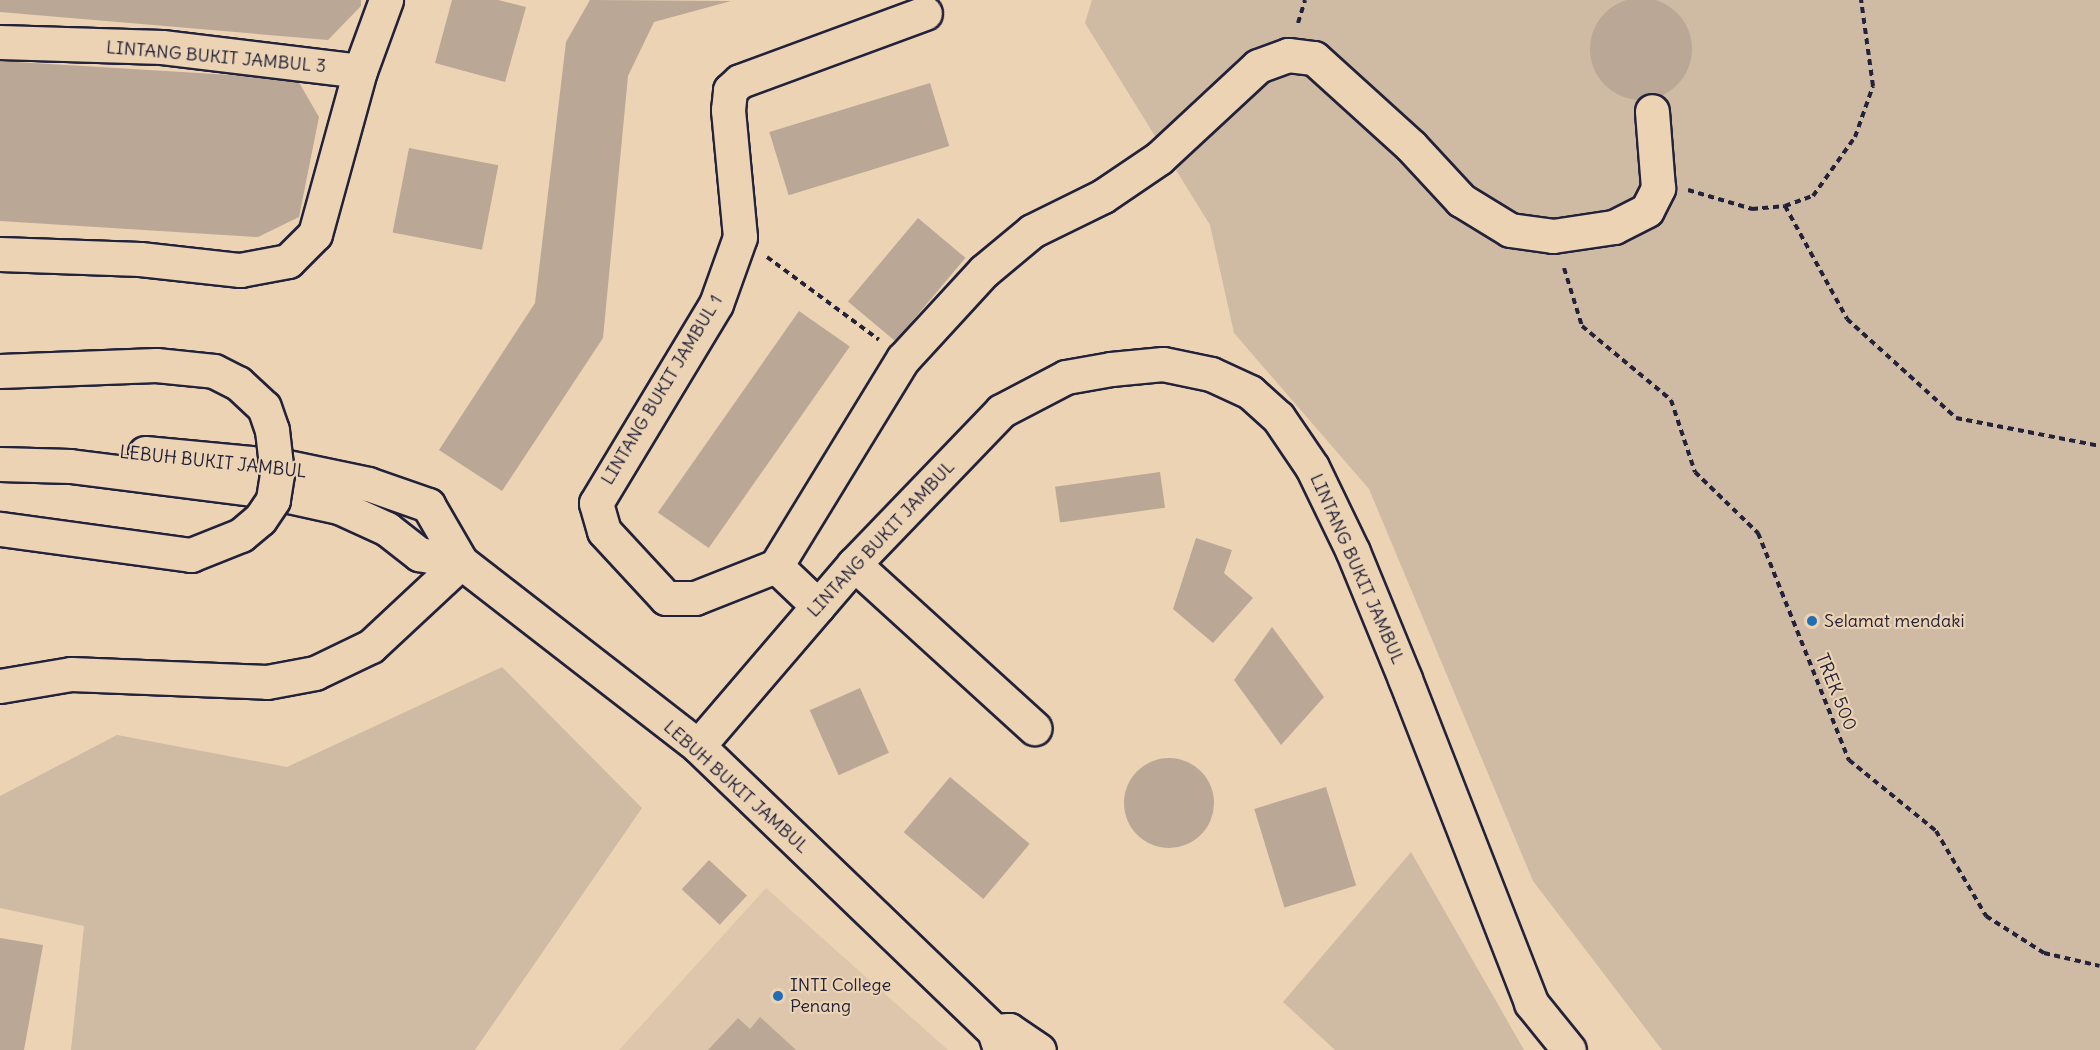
<!DOCTYPE html>
<style>
body{margin:0}
#map{position:relative;width:2100px;height:1050px;overflow:hidden;background:#ecd3b4;font-family:Delius,sans-serif}
div>[style]{position:absolute}
[style*='--x']{left:calc(var(--x)*1px);top:calc(var(--y)*1px);width:calc(var(--w)*1px);rotate:calc(var(--a)*1deg)}
.built>*{inset:0;background:#ddc6ab}
.green>*{inset:0;background:#cfbaa3}
.building>*{inset:0;background:#baa796;transform-origin:0 0}
.round{border-radius:50%}
.path>*{height:4px;margin-top:-2px;transform-origin:0;background:repeating-linear-gradient(90deg,#22223b 0 6px,transparent 0 10.5px)}
.roads{filter:drop-shadow(2px 0 #22223b) drop-shadow(-2px 0 #22223b) drop-shadow(0 2px #22223b) drop-shadow(0 -2px #22223b)}
.minor>*{height:33px;margin:-16.5px;padding:0 16.5px;transform-origin:16.5px;border-radius:16.5px;background:#ecd3b4}
.major>*{height:33px;margin:-16.5px;padding:0 16.5px;transform-origin:16.5px;border-radius:16.5px;background:#ecd3b4}
.bridges{filter:drop-shadow(2px 0 #22223b) drop-shadow(-2px 0 #22223b) drop-shadow(0 2px #22223b) drop-shadow(0 -2px #22223b)}
.major-bridge>*{height:33px;margin:-16.5px;padding:0 16.5px;transform-origin:16.5px;border-radius:16.5px;background:#ecd3b4}
.dots>*{width:16px;height:16px;translate:-50% -50%;box-sizing:border-box;border:3px solid #ecd3b4;border-radius:50%}
span{translate:-50% -50%;white-space:nowrap;text-align:center;line-height:1.15;-webkit-text-stroke:4.5px #ecd3b4;paint-order:stroke}
.street-label{font-size:18px;color:#22223b}
.poi-label{font-size:18px;color:#22223b}
.left{translate:0 -50%;text-align:left}
</style>
<div id="map">
<div class="built">
<div style="clip-path:polygon(766px 888px,948px 1050px,619px 1050px)"></div>
</div>
<div class="green">
<div style="clip-path:polygon(1092px 0,2100px 0,2100px 1050px,1662px 1050px,1533px 881px,1369px 489px,1234px 333px,1210px 225px,1085px 23px)"></div>
<div style="clip-path:polygon(502px 667px,642px 808px,475px 1050px,71px 1050px,84px 926px,0 908px,0 796px,117px 735px,287px 767px)"></div>
<div style="clip-path:polygon(1411px 852px,1524px 1050px,1335px 1050px,1283px 1002px)"></div>
</div>
<div class="building">
<div class="round" style="left:1590px;top:-2px;width:102px;height:102px"></div>
<div style="clip-path:polygon(0 0,361px 0,361px 6px,328px 40px,0 12px)"></div>
<div style="clip-path:polygon(452px 0,498px 0,526px 7px,505px 82px,435px 63px)"></div>
<div style="clip-path:polygon(590px 0,731px 1px,654px 22px,628px 76px,603px 338px,502px 491px,439px 450px,535px 303px,566px 42px)"></div>
<div style="clip-path:polygon(0 61px,297px 79px,319px 117px,299px 217px,258px 237px,0 221px)"></div>
<div style="left:930px;top:83px;width:66px;height:168px;rotate:73deg"></div>
<div style="left:409px;top:148px;width:91px;height:86px;rotate:11deg"></div>
<div style="left:918px;top:218px;width:62px;height:109px;rotate:40deg"></div>
<div style="left:799px;top:311px;width:62px;height:246px;rotate:35deg"></div>
<div style="left:1160px;top:472px;width:36px;height:106px;rotate:82deg"></div>
<div style="clip-path:polygon(1196px 538px,1232px 550px,1224px 573px,1253px 598px,1213px 643px,1173px 609px)"></div>
<div style="clip-path:polygon(1272px 627px,1324px 697px,1281px 745px,1234px 680px)"></div>
<div style="left:860px;top:688px;width:71px;height:55px;rotate:66deg"></div>
<div class="round" style="left:1124px;top:758px;width:90px;height:90px"></div>
<div style="left:950px;top:777px;width:104px;height:72px;rotate:40deg"></div>
<div style="left:1326px;top:787px;width:103px;height:75px;rotate:73deg"></div>
<div style="left:709px;top:860px;width:52px;height:40px;rotate:43deg"></div>
<div style="clip-path:polygon(0 938px,43px 945px,24px 1050px,0 1050px)"></div>
<div style="clip-path:polygon(760px 1017px,796px 1050px,708px 1050px,738px 1018px,750px 1029px)"></div>
</div>
<div class="path">
<div style="--x:1298;--y:23;--w:24;--a:-73"></div>
<div style="--x:1688;--y:190;--w:67;--a:16.5"></div>
<div style="--x:1752;--y:209;--w:33;--a:-5"></div>
<div style="--x:1785;--y:206;--w:30;--a:-20"></div>
<div style="--x:1813;--y:196;--w:72;--a:-54.6"></div>
<div style="--x:1855;--y:137;--w:54;--a:-70.6"></div>
<div style="--x:1873;--y:86;--w:87;--a:-97.9"></div>
<div style="--x:1785;--y:206;--w:129;--a:61.2"></div>
<div style="--x:1847;--y:319;--w:147;--a:42.2"></div>
<div style="--x:1956;--y:418;--w:147;--a:11"></div>
<div style="--x:767;--y:257;--w:139;--a:36.5"></div>
<div style="--x:1564;--y:268;--w:61;--a:72.8"></div>
<div style="--x:1582;--y:326;--w:116;--a:39.7"></div>
<div style="--x:1671;--y:400;--w:76;--a:71.6"></div>
<div style="--x:1695;--y:472;--w:88;--a:44.1"></div>
<div style="--x:1758;--y:533;--w:245;--a:68.2"></div>
<div style="--x:1849;--y:760;--w:112;--a:39.2"></div>
<div style="--x:1936;--y:831;--w:99;--a:59.5"></div>
<div style="--x:1986;--y:916;--w:69;--a:32.5"></div>
<div style="--x:2044;--y:953;--w:57;--a:13.1"></div>
</div>
<div class="roads">
<div class="minor">
<div style="--x:0;--y:42;--w:162;--a:1.8"></div>
<div style="--x:162;--y:47;--w:199;--a:6.9"></div>
<div style="--x:0;--y:254;--w:140;--a:2"></div>
<div style="--x:140;--y:259;--w:101;--a:6.3"></div>
<div style="--x:240;--y:270;--w:49;--a:-10.6"></div>
<div style="--x:288;--y:261;--w:38;--a:-45"></div>
<div style="--x:315;--y:234;--w:169;--a:-74.6"></div>
<div style="--x:360;--y:71;--w:76;--a:-69.9"></div>
<div style="--x:854;--y:564;--w:244;--a:42.3"></div>
<div style="--x:776;--y:566;--w:243;--a:-58.5"></div>
<div style="--x:903;--y:359;--w:120;--a:-47.4"></div>
<div style="--x:984;--y:271;--w:62;--a:-39.8"></div>
<div style="--x:1032;--y:231;--w:79;--a:-26.2"></div>
<div style="--x:1103;--y:196;--w:68;--a:-34.2"></div>
<div style="--x:1159;--y:158;--w:135;--a:-42.9"></div>
<div style="--x:1258;--y:66;--w:32;--a:-20"></div>
<div style="--x:1288;--y:55;--w:26;--a:7"></div>
<div style="--x:1314;--y:58;--w:131;--a:42.2"></div>
<div style="--x:1411;--y:146;--w:74;--a:47.2"></div>
<div style="--x:1461;--y:200;--w:57;--a:31.5"></div>
<div style="--x:1510;--y:230;--w:43;--a:7.9"></div>
<div style="--x:1553;--y:236;--w:62;--a:-8.4"></div>
<div style="--x:1614;--y:227;--w:37;--a:-27"></div>
<div style="--x:1647;--y:210;--w:25;--a:-63"></div>
<div style="--x:1658;--y:188;--w:77;--a:-94.5"></div>
<div style="--x:776;--y:566;--w:87;--a:158.4"></div>
<div style="--x:695;--y:598;--w:29;--a:180"></div>
<div style="--x:666;--y:598;--w:91;--a:-132.8"></div>
<div style="--x:604;--y:531;--w:29;--a:-106"></div>
<div style="--x:596;--y:503;--w:232;--a:-58.9"></div>
<div style="--x:716;--y:304;--w:71;--a:-70.3"></div>
<div style="--x:740;--y:237;--w:128;--a:-95.4"></div>
<div style="--x:728;--y:110;--w:20;--a:-84"></div>
<div style="--x:730;--y:90;--w:13;--a:-42"></div>
<div style="--x:740;--y:81;--w:197;--a:-20.2"></div>
<div style="--x:776;--y:566;--w:58;--a:43.6"></div>
<div style="--x:0;--y:686;--w:72;--a:-9.6"></div>
<div style="--x:71;--y:674;--w:196;--a:2.3"></div>
<div style="--x:267;--y:682;--w:49;--a:-10.6"></div>
<div style="--x:315;--y:673;--w:62;--a:-25.7"></div>
<div style="--x:371;--y:646;--w:123;--a:-43"></div>
<div style="--x:698;--y:746;--w:240;--a:-49.4"></div>
<div style="--x:854;--y:564;--w:212;--a:-46.1"></div>
<div style="--x:1001;--y:411;--w:73;--a:-27.6"></div>
<div style="--x:1066;--y:377;--w:46;--a:-10.1"></div>
<div style="--x:1111;--y:369;--w:52;--a:-5.5"></div>
<div style="--x:1163;--y:364;--w:49;--a:11.8"></div>
<div style="--x:1211;--y:374;--w:43;--a:24.8"></div>
<div style="--x:1250;--y:392;--w:38;--a:42"></div>
<div style="--x:1278;--y:417;--w:60;--a:55.8"></div>
<div style="--x:1312;--y:467;--w:94;--a:64.2"></div>
<div style="--x:1353;--y:552;--w:137;--a:67.7"></div>
<div style="--x:1405;--y:679;--w:348;--a:68.7"></div>
<div style="--x:1531;--y:1003;--w:60;--a:51"></div>
</div>
<div class="major">
<div style="--x:145;--y:453;--w:138;--a:5.4"></div>
<div style="--x:282;--y:466;--w:88;--a:11.8"></div>
<div style="--x:368;--y:484;--w:64;--a:19.3"></div>
<div style="--x:428;--y:505;--w:66;--a:59.9"></div>
<div style="--x:0;--y:464;--w:70;--a:1.6"></div>
<div style="--x:70;--y:466;--w:193;--a:7.2"></div>
<div style="--x:261;--y:490;--w:80;--a:12.3"></div>
<div style="--x:339;--y:507;--w:53;--a:24.6"></div>
<div style="--x:387;--y:529;--w:41;--a:38"></div>
<div style="--x:419;--y:554;--w:43;--a:10.8"></div>
<div style="--x:461;--y:562;--w:300;--a:37.8"></div>
<div style="--x:698;--y:746;--w:411;--a:43.9"></div>
<div style="--x:994;--y:1031;--w:20;--a:72"></div>
<div style="--x:994;--y:1031;--w:15;--a:-4"></div>
<div style="--x:1009;--y:1030;--w:36;--a:34"></div>
</div>
</div>
<div class="bridges">
<div class="major-bridge">
<div style="--x:0;--y:371;--w:156;--a:-2.2"></div>
<div style="--x:156;--y:365;--w:58;--a:5.9"></div>
<div style="--x:214;--y:371;--w:27;--a:27"></div>
<div style="--x:238;--y:383;--w:35;--a:43"></div>
<div style="--x:264;--y:407;--w:24;--a:71"></div>
<div style="--x:272;--y:430;--w:44;--a:83.5"></div>
<div style="--x:277;--y:474;--w:26;--a:99"></div>
<div style="--x:273;--y:500;--w:23;--a:124"></div>
<div style="--x:260;--y:519;--w:25;--a:140"></div>
<div style="--x:241;--y:535;--w:54;--a:158.2"></div>
<div style="--x:191;--y:555;--w:193;--a:-172.2"></div>
</div>
</div>
<div class="dots">
<div style="left:1812px;top:621px;background:#1f6fb2"></div>
<div style="left:778px;top:996px;background:#1f6fb2"></div>
</div>
<div class="street-label">
<span style="left:216px;top:57px;rotate:5deg">LINTANG BUKIT JAMBUL 3</span>
<span style="left:662px;top:390px;rotate:-59deg">LINTANG BUKIT JAMBUL 1</span>
<span style="left:213px;top:462px;rotate:6deg">LEBUH BUKIT JAMBUL</span>
<span style="left:881px;top:539px;rotate:-47deg">LINTANG BUKIT JAMBUL</span>
<span style="left:1357px;top:569px;rotate:66deg">LINTANG BUKIT JAMBUL</span>
<span style="left:1836px;top:692px;rotate:68deg">TREK 500</span>
<span style="left:736px;top:787px;rotate:42deg">LEBUH BUKIT JAMBUL</span>
</div>
<div class="poi-label">
<span class="left" style="left:1824px;top:621px">Selamat mendaki</span>
<span class="left" style="left:790px;top:996px">INTI College<br>Penang</span>
</div>
</div>
